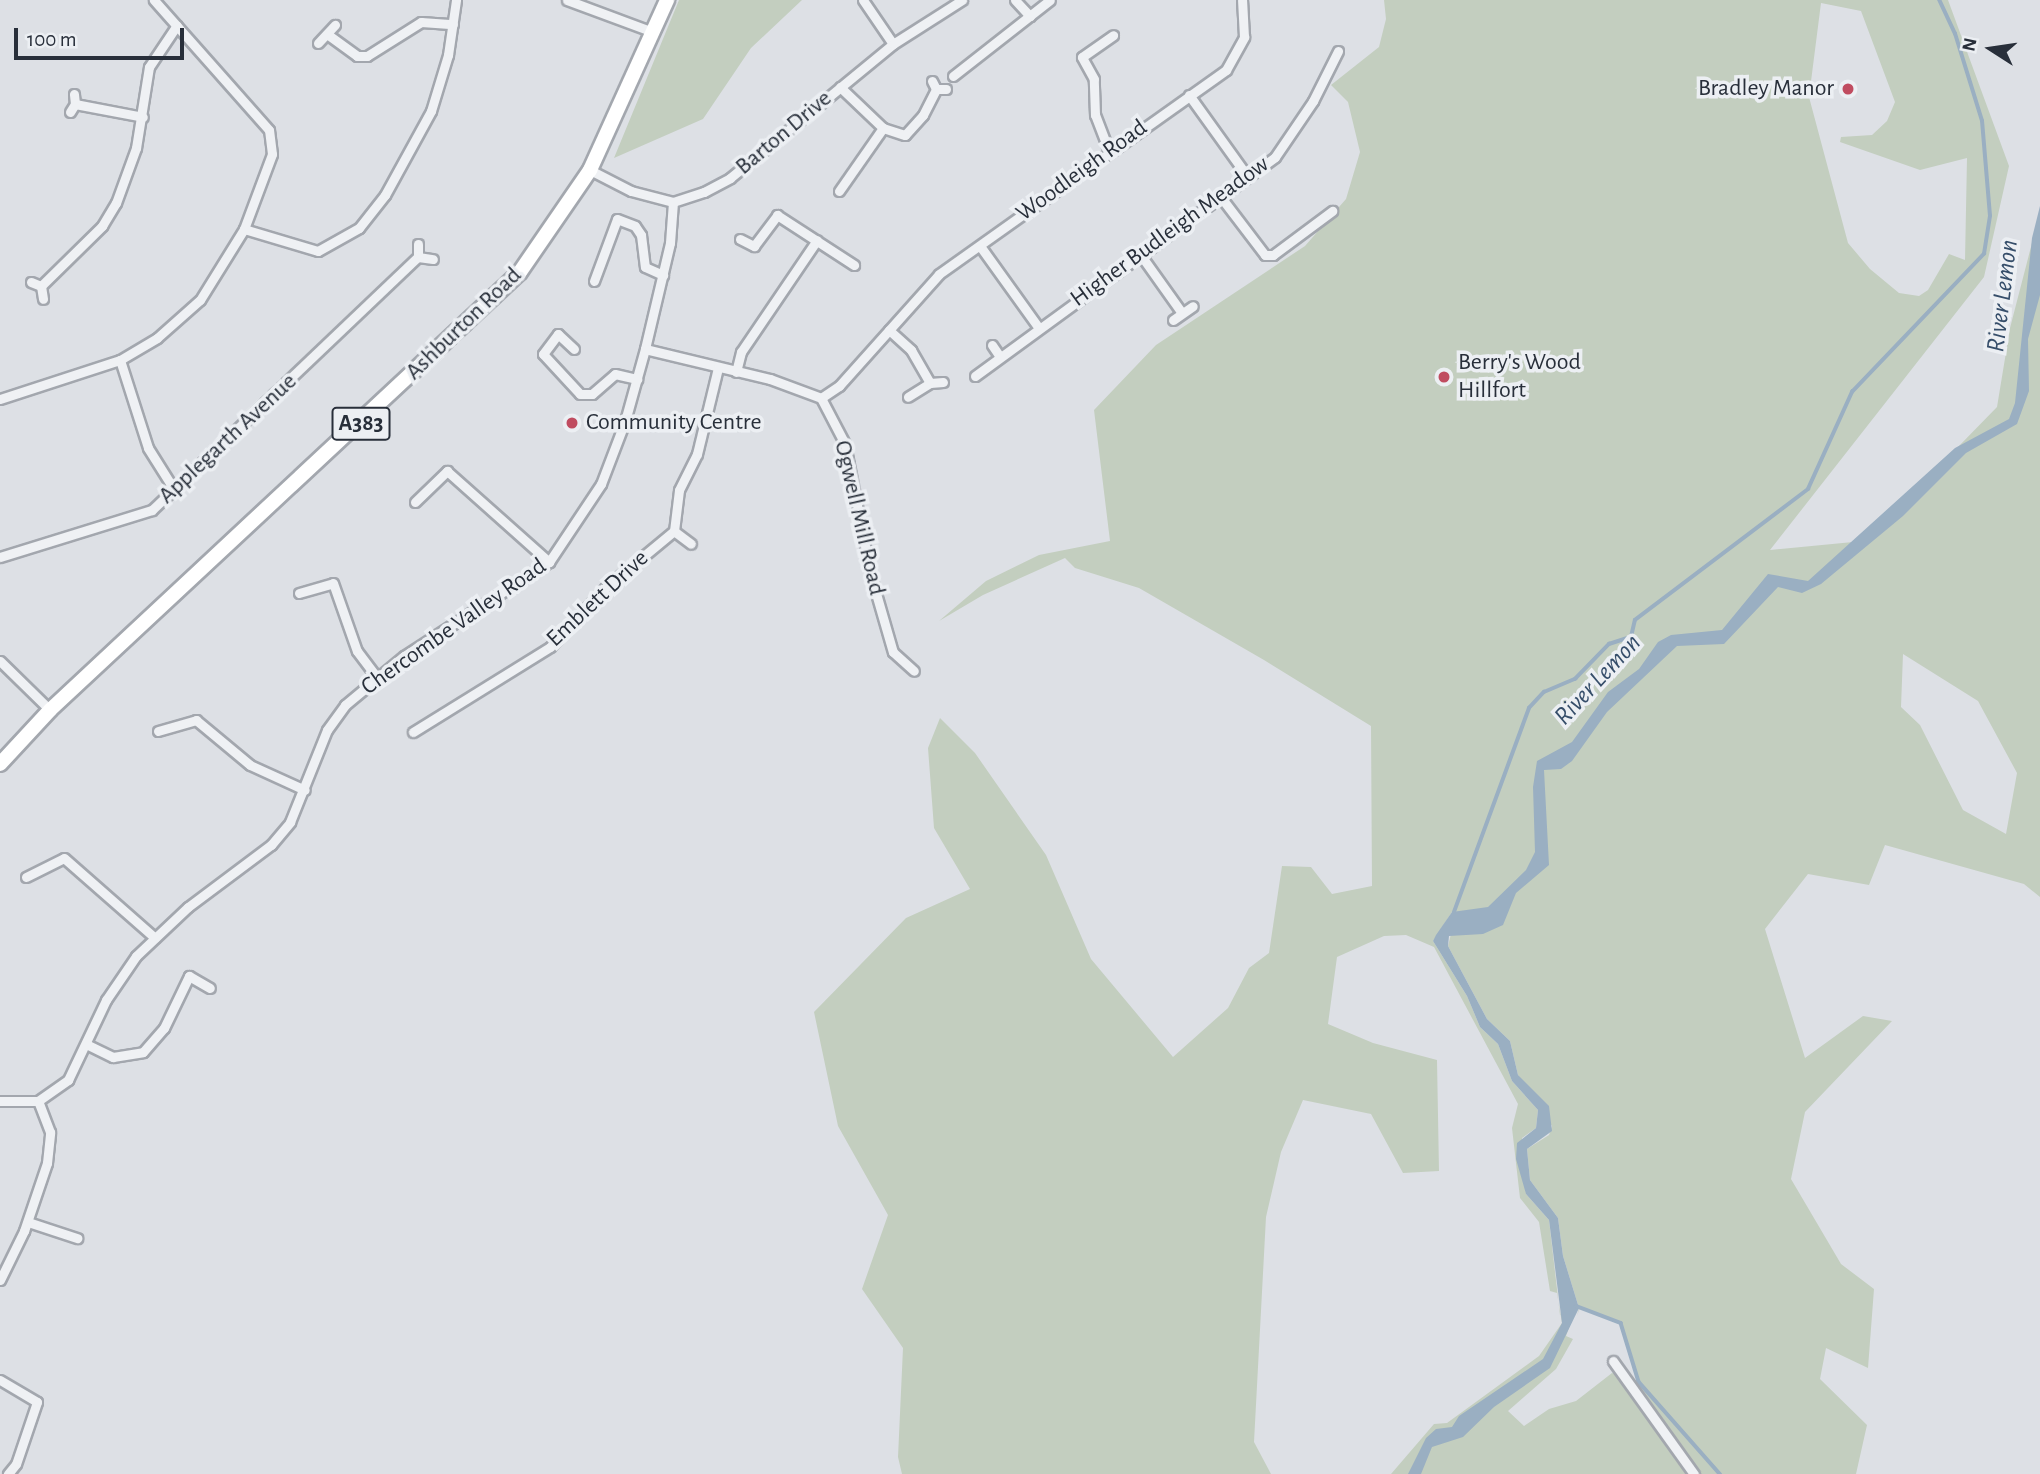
<!DOCTYPE html>
<style>
body{margin:0}
#map{position:relative;width:2040px;height:1474px;overflow:hidden;background:#dde0e5;font-family:"Alegreya Sans",sans-serif}
div>[style]{position:absolute}
[style*='--x']{left:calc(var(--x)*1px);top:calc(var(--y)*1px);width:calc(var(--w)*1px);rotate:calc(var(--a)*1deg)}
.green>*{inset:0;background:#c3cebf}
.water>*{inset:0;background:#9aafc2}
.stream>*{height:3.5px;margin:-1.75px;padding:0 1.75px;transform-origin:1.75px;border-radius:1.75px;background:#9aafc2}
.roads{filter:drop-shadow(2px 0 #a3a7ae) drop-shadow(-2px 0 #a3a7ae) drop-shadow(0 2px #a3a7ae) drop-shadow(0 -2px #a3a7ae)}
.minor>*{height:9px;margin:-4.5px;padding:0 4.5px;transform-origin:4.5px;border-radius:4.5px;background:#eff1f4}
.primary>*{height:14px;margin:-7px;padding:0 7px;transform-origin:7px;border-radius:7px;background:#fff}
.dots>*{width:19px;height:19px;translate:-50% -50%;box-sizing:border-box;border:4px solid #eceff3;border-radius:50%}
span{translate:-50% -50%;white-space:nowrap;text-align:center;line-height:1.15;-webkit-text-stroke:7px #eceff3;paint-order:stroke}
.shield-label span{padding:2px 5px;background:#eceff3;border:2px solid;border-radius:5px;-webkit-text-stroke-width:0}
.shield-label{font-size:23px;color:#282f3a;font-weight:700}
.poi-label{font-size:24px;color:#282f3a}
.right{translate:-100% -50%;text-align:right}
.left{translate:0 -50%;text-align:left}
.street-label{font-size:24px;color:#282f3a}
.water-label{font-size:26px;color:#364e6a;font-style:italic}
.north{position:absolute;left:1956px;top:14px;width:70px;height:70px;-webkit-text-stroke:5px #eceff3;paint-order:stroke;rotate:282deg;font-size:19px;font-weight:700;line-height:28px;text-align:center;color:#282f3a}
.north::after{content:'';display:block;margin:auto;width:24px;height:32px;background:#282f3a;clip-path:polygon(50% 0,100% 100%,50% 72%,0 100%)}
.scale{position:absolute;left:14px;top:28px;width:170px;height:32px;box-sizing:border-box;border:4px solid #282f3a;border-top:0;padding-left:9px;font-size:21px;line-height:24px;white-space:nowrap;color:#282f3a;-webkit-text-stroke:5px #eceff3;paint-order:stroke}
</style>
<div id="map">
<div class="green">
<div style="clip-path:polygon(679px 0,802px 0,751px 48px,703px 119px,614px 158px)"></div>
<div style="clip-path:polygon(evenodd,1384px 0,1948px 0,2009px 166px,1984px 277px,1770px 550px,1853px 542px,1918px 488px,1997px 407px,2010px 328px,2040px 212px,2040px 897px,2024px 884px,1885px 845px,1869px 885px,1808px 874px,1765px 929px,1805px 1058px,1863px 1016px,1892px 1021px,1805px 1112px,1791px 1179px,1841px 1264px,1874px 1289px,1868px 1368px,1826px 1348px,1820px 1379px,1867px 1425px,1856px 1474px,1391px 1474px,1434px 1424px,1447px 1423px,1539px 1356px,1562px 1323px,1557px 1293px,1550px 1291px,1539px 1222px,1520px 1198px,1512px 1128px,1518px 1104px,1434px 947px,1406px 935px,1384px 936px,1337px 957px,1328px 1024px,1373px 1043px,1437px 1060px,1439px 1171px,1403px 1173px,1371px 1114px,1303px 1100px,1281px 1152px,1266px 1217px,1254px 1442px,1271px 1474px,902px 1474px,898px 1457px,903px 1348px,862px 1289px,888px 1215px,838px 1126px,814px 1012px,906px 918px,970px 889px,934px 828px,928px 748px,940px 718px,975px 753px,1046px 855px,1091px 959px,1173px 1057px,1228px 1008px,1249px 968px,1269px 953px,1282px 866px,1311px 867px,1332px 894px,1372px 886px,1371px 726px,1264px 660px,1139px 588px,1075px 568px,1065px 558px,983px 595px,939px 621px,986px 581px,1039px 555px,1110px 541px,1094px 410px,1156px 345px,1305px 246px,1346px 199px,1360px 152px,1348px 102px,1331px 85px,1379px 47px,1386px 19px,1384px 0,1821px 3px,1861px 11px,1895px 102px,1887px 121px,1872px 135px,1841px 137px,1840px 142px,1920px 170px,1967px 158px,1965px 260px,1949px 254px,1928px 290px,1919px 296px,1899px 293px,1870px 269px,1848px 243px,1809px 97px,1821px 3px,1384px 0,1903px 654px,1978px 701px,2017px 773px,2006px 834px,1963px 810px,1920px 725px,1901px 707px,1903px 654px,1384px 0,1452px 912px,1456px 914px,1448px 946px,1487px 1019px,1510px 1041px,1518px 1075px,1552px 1126px,1549px 1135px,1527px 1149px,1530px 1180px,1558px 1218px,1563px 1256px,1579px 1308px,1577px 1316px,1580px 1307px,1621px 1323px,1639px 1381px,1612px 1373px,1576px 1401px,1549px 1409px,1524px 1426px,1508px 1411px,1556px 1369px,1573px 1339px,1566px 1336px,1573px 1316px,1560px 1315px,1549px 1220px,1526px 1194px,1522px 1138px,1536px 1128px,1538px 1110px,1512px 1081px,1498px 1044px,1480px 1027px,1467px 996px,1433px 941px,1452px 912px)"></div>
</div>
<div class="water">
<div style="clip-path:polygon(2040px 206px,2040px 295px,2028px 339px,2029px 391px,2017px 424px,1966px 453px,1903px 516px,1821px 584px,1802px 593px,1778px 587px,1724px 644px,1677px 646px,1607px 712px,1572px 761px,1561px 769px,1544px 770px,1549px 865px,1516px 893px,1503px 925px,1483px 934px,1449px 936px,1448px 946px,1487px 1019px,1510px 1041px,1518px 1075px,1549px 1106px,1552px 1131px,1527px 1149px,1530px 1180px,1558px 1218px,1563px 1256px,1579px 1308px,1550px 1368px,1494px 1407px,1463px 1437px,1432px 1447px,1421px 1474px,1408px 1474px,1426px 1438px,1436px 1429px,1452px 1427px,1459px 1416px,1543px 1359px,1562px 1323px,1549px 1220px,1526px 1194px,1516px 1159px,1517px 1143px,1536px 1128px,1538px 1110px,1512px 1081px,1498px 1044px,1480px 1027px,1467px 996px,1433px 941px,1436px 935px,1452px 912px,1488px 907px,1526px 870px,1535px 852px,1533px 787px,1537px 761px,1572px 742px,1608px 692px,1639px 669px,1658px 642px,1671px 635px,1722px 630px,1768px 574px,1808px 581px,1955px 448px,2009px 419px,2015px 403px,2032px 238px)"></div>
</div>
<div class="stream">
<div style="--x:1454;--y:912;--w:217;--a:-69.8"></div>
<div style="--x:1529;--y:708;--w:22;--a:-47"></div>
<div style="--x:1544;--y:692;--w:34;--a:-23"></div>
<div style="--x:1575;--y:679;--w:49;--a:-45.8"></div>
<div style="--x:1609;--y:644;--w:23;--a:-18"></div>
<div style="--x:1631;--y:637;--w:17;--a:-77"></div>
<div style="--x:1635;--y:620;--w:217;--a:-37.1"></div>
<div style="--x:1808;--y:489;--w:107;--a:-65.6"></div>
<div style="--x:1852;--y:392;--w:191;--a:-46.3"></div>
<div style="--x:1984;--y:254;--w:38;--a:-81"></div>
<div style="--x:1990;--y:216;--w:95;--a:-94.8"></div>
<div style="--x:1982;--y:121;--w:91;--a:-107.2"></div>
<div style="--x:1955;--y:34;--w:38;--a:-115"></div>
<div style="--x:1576;--y:1306;--w:48;--a:20.7"></div>
<div style="--x:1621;--y:1323;--w:62;--a:73"></div>
<div style="--x:1639;--y:1382;--w:123;--a:48.6"></div>
</div>
<div class="roads">
<div class="minor">
<div style="--x:567;--y:0;--w:92;--a:20.4"></div>
<div style="--x:863;--y:0;--w:53;--a:55.7"></div>
<div style="--x:1015;--y:0;--w:22;--a:47"></div>
<div style="--x:327;--y:34;--w:37;--a:36"></div>
<div style="--x:357;--y:56;--w:10;--a:0"></div>
<div style="--x:367;--y:56;--w:64;--a:-32.2"></div>
<div style="--x:421;--y:22;--w:32;--a:4"></div>
<div style="--x:318;--y:43;--w:25;--a:-47"></div>
<div style="--x:953;--y:76;--w:123;--a:-38.1"></div>
<div style="--x:932;--y:81;--w:9;--a:63"></div>
<div style="--x:936;--y:89;--w:10;--a:0"></div>
<div style="--x:840;--y:87;--w:59;--a:43.6"></div>
<div style="--x:883;--y:128;--w:23;--a:18"></div>
<div style="--x:905;--y:135;--w:27;--a:-48"></div>
<div style="--x:923;--y:115;--w:29;--a:-63"></div>
<div style="--x:1189;--y:95;--w:101;--a:54.3"></div>
<div style="--x:75;--y:104;--w:69;--a:10.8"></div>
<div style="--x:70;--y:112;--w:9;--a:-58"></div>
<div style="--x:75;--y:104;--w:10;--a:-96"></div>
<div style="--x:1109;--y:151;--w:39;--a:-111"></div>
<div style="--x:1095;--y:115;--w:36;--a:-92"></div>
<div style="--x:1094;--y:79;--w:25;--a:-119"></div>
<div style="--x:1082;--y:57;--w:38;--a:-35"></div>
<div style="--x:590;--y:170;--w:46;--a:27.1"></div>
<div style="--x:631;--y:191;--w:43;--a:14.7"></div>
<div style="--x:673;--y:202;--w:33;--a:-18"></div>
<div style="--x:704;--y:192;--w:30;--a:-28"></div>
<div style="--x:730;--y:178;--w:211;--a:-39.4"></div>
<div style="--x:893;--y:44;--w:82;--a:-32.5"></div>
<div style="--x:839;--y:191;--w:77;--a:-55.1"></div>
<div style="--x:1220;--y:196;--w:74;--a:52.7"></div>
<div style="--x:1265;--y:255;--w:8;--a:0"></div>
<div style="--x:1273;--y:255;--w:74;--a:-36.7"></div>
<div style="--x:673;--y:202;--w:41;--a:94.2"></div>
<div style="--x:670;--y:243;--w:109;--a:103.3"></div>
<div style="--x:645;--y:349;--w:129;--a:13.5"></div>
<div style="--x:770;--y:379;--w:54;--a:20.4"></div>
<div style="--x:821;--y:398;--w:52;--a:62.4"></div>
<div style="--x:845;--y:444;--w:135;--a:78.9"></div>
<div style="--x:871;--y:576;--w:79;--a:73.9"></div>
<div style="--x:893;--y:652;--w:28;--a:42"></div>
<div style="--x:244;--y:229;--w:77;--a:16.6"></div>
<div style="--x:318;--y:251;--w:47;--a:-29.3"></div>
<div style="--x:359;--y:228;--w:42;--a:-51.8"></div>
<div style="--x:385;--y:195;--w:96;--a:-61.3"></div>
<div style="--x:431;--y:111;--w:59;--a:-73.1"></div>
<div style="--x:448;--y:55;--w:56;--a:-81.7"></div>
<div style="--x:740;--y:239;--w:16;--a:27"></div>
<div style="--x:754;--y:246;--w:39;--a:-53"></div>
<div style="--x:777;--y:215;--w:92;--a:33"></div>
<div style="--x:418;--y:244;--w:13;--a:90"></div>
<div style="--x:418;--y:257;--w:15;--a:8"></div>
<div style="--x:980;--y:246;--w:101;--a:54.3"></div>
<div style="--x:1140;--y:254;--w:72;--a:54.6"></div>
<div style="--x:594;--y:281;--w:66;--a:-69.6"></div>
<div style="--x:617;--y:219;--w:19;--a:21"></div>
<div style="--x:635;--y:226;--w:11;--a:56"></div>
<div style="--x:641;--y:235;--w:32;--a:83"></div>
<div style="--x:645;--y:267;--w:20;--a:24"></div>
<div style="--x:31;--y:282;--w:11;--a:22"></div>
<div style="--x:41;--y:286;--w:13;--a:81"></div>
<div style="--x:41;--y:286;--w:86;--a:-44.5"></div>
<div style="--x:102;--y:226;--w:27;--a:-59"></div>
<div style="--x:116;--y:203;--w:59;--a:-70"></div>
<div style="--x:136;--y:148;--w:82;--a:-80.9"></div>
<div style="--x:149;--y:67;--w:50;--a:-56.3"></div>
<div style="--x:1173;--y:320;--w:24;--a:-35"></div>
<div style="--x:889;--y:330;--w:30;--a:42"></div>
<div style="--x:911;--y:350;--w:38;--a:60"></div>
<div style="--x:930;--y:383;--w:26;--a:148"></div>
<div style="--x:992;--y:345;--w:14;--a:56"></div>
<div style="--x:574;--y:349;--w:22;--a:-137"></div>
<div style="--x:558;--y:334;--w:25;--a:127"></div>
<div style="--x:543;--y:354;--w:54;--a:47.2"></div>
<div style="--x:580;--y:394;--w:12;--a:0"></div>
<div style="--x:592;--y:394;--w:30;--a:-41"></div>
<div style="--x:615;--y:374;--w:23;--a:13"></div>
<div style="--x:120;--y:360;--w:92;--a:72.3"></div>
<div style="--x:148;--y:448;--w:51;--a:57.9"></div>
<div style="--x:736;--y:372;--w:21;--a:-76"></div>
<div style="--x:741;--y:352;--w:135;--a:-55.8"></div>
<div style="--x:975;--y:376;--w:371;--a:-36.1"></div>
<div style="--x:1275;--y:157;--w:68;--a:-55.8"></div>
<div style="--x:1313;--y:101;--w:56;--a:-63.4"></div>
<div style="--x:930;--y:383;--w:13;--a:-4"></div>
<div style="--x:821;--y:398;--w:22;--a:-34"></div>
<div style="--x:839;--y:386;--w:150;--a:-48.2"></div>
<div style="--x:939;--y:274;--w:352;--a:-35.4"></div>
<div style="--x:1226;--y:70;--w:38;--a:-61"></div>
<div style="--x:1244;--y:37;--w:37;--a:-93"></div>
<div style="--x:0;--y:399;--w:126;--a:-18"></div>
<div style="--x:120;--y:360;--w:43;--a:-30.7"></div>
<div style="--x:157;--y:338;--w:57;--a:-41.5"></div>
<div style="--x:200;--y:300;--w:84;--a:-58.2"></div>
<div style="--x:244;--y:229;--w:80;--a:-69.5"></div>
<div style="--x:272;--y:154;--w:24;--a:-97"></div>
<div style="--x:269;--y:130;--w:174;--a:-131.5"></div>
<div style="--x:415;--y:502;--w:45;--a:-44.1"></div>
<div style="--x:447;--y:471;--w:137;--a:41.7"></div>
<div style="--x:674;--y:531;--w:21;--a:37"></div>
<div style="--x:0;--y:557;--w:159;--a:-17.2"></div>
<div style="--x:152;--y:510;--w:367;--a:-43.6"></div>
<div style="--x:299;--y:593;--w:35;--a:-16"></div>
<div style="--x:333;--y:583;--w:72;--a:70.6"></div>
<div style="--x:357;--y:651;--w:31;--a:53"></div>
<div style="--x:0;--y:661;--w:70;--a:44.4"></div>
<div style="--x:158;--y:731;--w:40;--a:-16"></div>
<div style="--x:196;--y:720;--w:70;--a:39.8"></div>
<div style="--x:250;--y:765;--w:60;--a:24.4"></div>
<div style="--x:413;--y:732;--w:161;--a:-31.8"></div>
<div style="--x:550;--y:647;--w:81;--a:-47"></div>
<div style="--x:605;--y:588;--w:89;--a:-39.6"></div>
<div style="--x:674;--y:531;--w:41;--a:-83"></div>
<div style="--x:679;--y:490;--w:40;--a:-63.4"></div>
<div style="--x:697;--y:454;--w:89;--a:-76.3"></div>
<div style="--x:26;--y:877;--w:42;--a:-26.6"></div>
<div style="--x:64;--y:858;--w:121;--a:41.3"></div>
<div style="--x:86;--y:1044;--w:30;--a:26"></div>
<div style="--x:113;--y:1057;--w:30;--a:-9"></div>
<div style="--x:143;--y:1052;--w:32;--a:-49"></div>
<div style="--x:164;--y:1028;--w:58;--a:-64.3"></div>
<div style="--x:189;--y:976;--w:24;--a:30"></div>
<div style="--x:0;--y:1101;--w:38;--a:0"></div>
<div style="--x:38;--y:1101;--w:37;--a:-35"></div>
<div style="--x:68;--y:1080;--w:89;--a:-64.6"></div>
<div style="--x:106;--y:1000;--w:53;--a:-55.7"></div>
<div style="--x:136;--y:956;--w:71;--a:-43.3"></div>
<div style="--x:188;--y:907;--w:104;--a:-36.8"></div>
<div style="--x:271;--y:845;--w:30;--a:-50"></div>
<div style="--x:290;--y:822;--w:99;--a:-68.1"></div>
<div style="--x:327;--y:730;--w:31;--a:-54"></div>
<div style="--x:345;--y:705;--w:77;--a:-39.7"></div>
<div style="--x:404;--y:656;--w:173;--a:-33"></div>
<div style="--x:549;--y:562;--w:94;--a:-56.3"></div>
<div style="--x:601;--y:484;--w:67;--a:-69.1"></div>
<div style="--x:625;--y:421;--w:75;--a:-74.5"></div>
<div style="--x:28;--y:1222;--w:52;--a:18.1"></div>
<div style="--x:0;--y:1280;--w:55;--a:-63.9"></div>
<div style="--x:24;--y:1231;--w:72;--a:-71.3"></div>
<div style="--x:47;--y:1163;--w:31;--a:-84"></div>
<div style="--x:50;--y:1132;--w:33;--a:-111"></div>
<div style="--x:1613;--y:1361;--w:139;--a:54.4"></div>
<div style="--x:0;--y:1380;--w:43;--a:30.7"></div>
<div style="--x:37;--y:1402;--w:65;--a:108.7"></div>
<div style="--x:16;--y:1464;--w:13;--a:129"></div>
</div>
<div class="primary">
<div style="--x:0;--y:764;--w:74;--a:-47.2"></div>
<div style="--x:50;--y:710;--w:642;--a:-42.98"></div>
<div style="--x:520;--y:272;--w:124;--a:-55.5"></div>
<div style="--x:590;--y:170;--w:187;--a:-65.6"></div>
</div>
</div>
<div class="dots">
<div style="left:1848px;top:89px;background:#c04c60"></div>
<div style="left:1444px;top:377px;background:#c04c60"></div>
<div style="left:572px;top:423px;background:#c04c60"></div>
</div>
<div class="shield-label">
<span style="left:361px;top:424px">A383</span>
</div>
<div class="poi-label">
<span class="right" style="left:1834px;top:89px">Bradley Manor</span>
<span class="left" style="left:1458px;top:377px">Berry's Wood<br>Hillfort</span>
<span class="left" style="left:586px;top:423px">Community Centre</span>
</div>
<div class="street-label">
<span style="left:784px;top:133px;rotate:-40deg">Barton Drive</span>
<span style="left:1082px;top:171px;rotate:-36deg">Woodleigh Road</span>
<span style="left:1170px;top:232px;rotate:-36deg">Higher Budleigh Meadow</span>
<span style="left:464px;top:324px;rotate:-44deg">Ashburton Road</span>
<span style="left:228px;top:439px;rotate:-43deg">Applegarth Avenue</span>
<span style="left:859px;top:518px;rotate:77deg">Ogwell Mill Road</span>
<span style="left:598px;top:599px;rotate:-43deg">Emblett Drive</span>
<span style="left:454px;top:627px;rotate:-35deg">Chercombe Valley Road</span>
</div>
<div class="water-label">
<span style="left:2003px;top:296px;rotate:-83deg">River Lemon</span>
<span style="left:1598px;top:680px;rotate:-47deg">River Lemon</span>
</div>
<div class="north">N</div>
<div class="scale">100 m</div>
</div>
